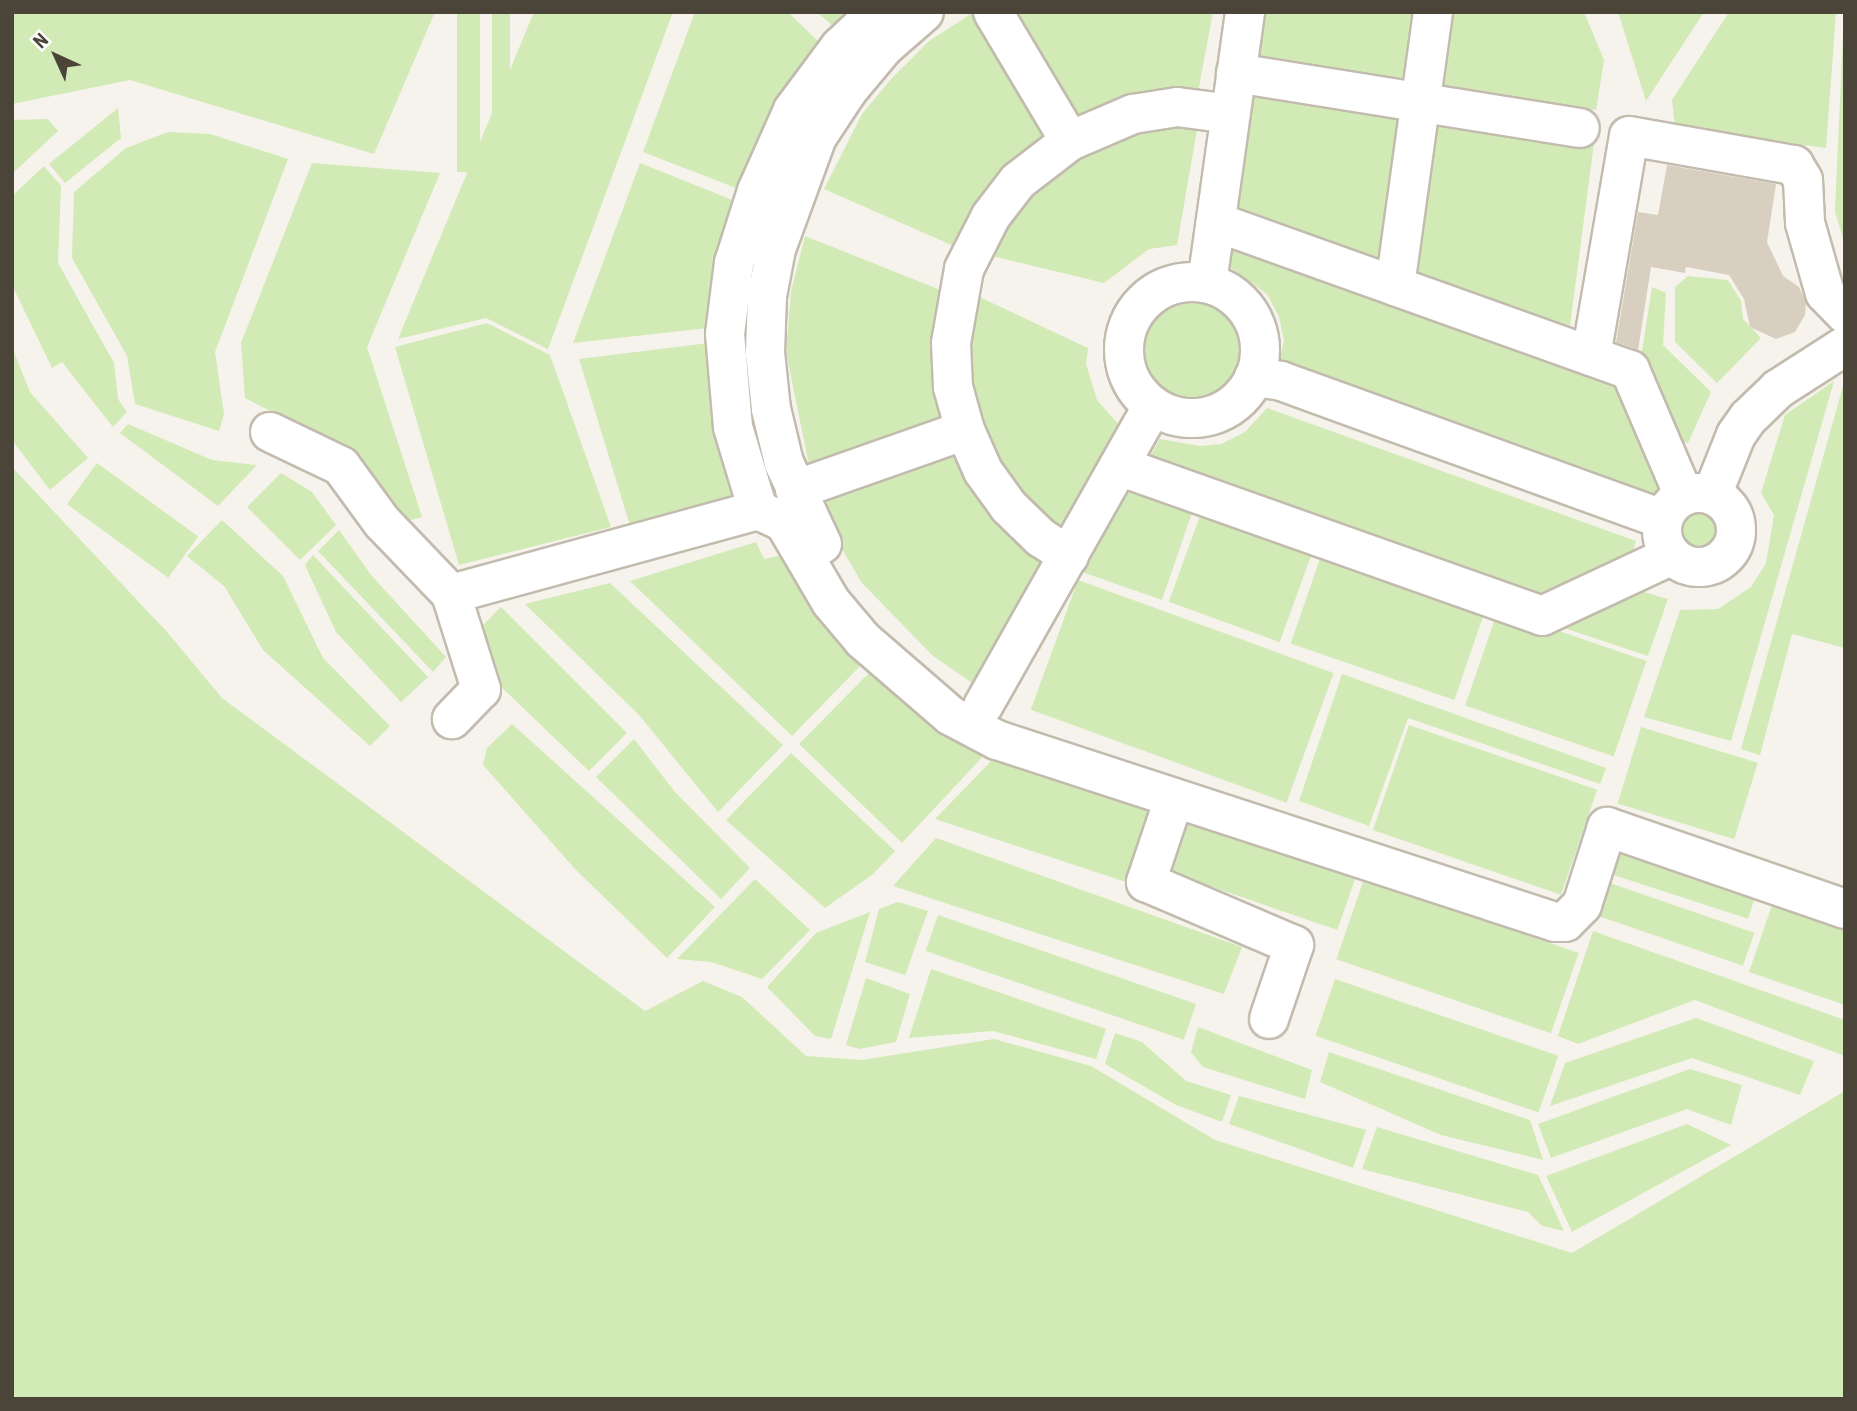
<!DOCTYPE html>
<style>
body{margin:0}
#map{position:relative;width:1857px;height:1411px;overflow:hidden;background:#f6f3ec;font-family:"Roboto Condensed",sans-serif}
div>[style]{position:absolute}
[style*='--x']{left:calc(var(--x)*1px);top:calc(var(--y)*1px);width:calc(var(--w)*1px);rotate:calc(var(--a)*1deg)}
.green>*{inset:0;background:#d2eab5;transform-origin:0 0}
.round{border-radius:50%}
.building>*{inset:0;background:#d8cfc1}
.roads{filter:drop-shadow(2px 0 #c2bbae) drop-shadow(-2px 0 #c2bbae) drop-shadow(0 2px #c2bbae) drop-shadow(0 -2px #c2bbae)}
.minor>*{height:38px;margin:-19px;padding:0 19px;transform-origin:19px;border-radius:19px;background:#fff}
.minor>.ring{margin:-19px;padding:0;box-sizing:content-box;background:none;border:38px solid #fff;border-radius:50%}
span{translate:-50% -50%;white-space:nowrap;text-align:center;line-height:1.15;-webkit-text-stroke:7px #fff;paint-order:stroke}
.frame{position:absolute;inset:0;border:14px solid #4b4439;pointer-events:none}
.north{position:absolute;left:21px;top:21px;width:70px;height:70px;-webkit-text-stroke:5px #fff;paint-order:stroke;rotate:315deg;font-size:19px;font-weight:700;line-height:28px;text-align:center;color:#4b4439}
.north::after{content:'';display:block;margin:auto;width:24px;height:32px;background:#4b4439;clip-path:polygon(50% 0,100% 100%,50% 72%,0 100%)}
</style>
<div id="map">
<div class="green">
<div style="clip-path:polygon(12px 12px,435px 12px,374px 154px,130px 80px,12px 104px)"></div>
<div style="left:457px;top:12px;width:23px;height:160px"></div>
<div style="left:492px;top:12px;width:18px;height:154px"></div>
<div style="clip-path:polygon(534px 12px,673px 12px,548px 349px,486px 318px,398px 339px)"></div>
<div style="clip-path:polygon(695px 12px,788px 12px,826px 49px,749px 193px,643px 152px)"></div>
<div style="clip-path:polygon(817px 12px,864px 12px,842px 34px)"></div>
<div style="clip-path:polygon(974px 12px,1054px 137px,963px 250px,824px 189px,862px 114px,892px 78px,929px 41px)"></div>
<div style="clip-path:polygon(1003px 12px,1213px 12px,1198px 92px,1070px 123px)"></div>
<div style="clip-path:polygon(1257px 12px,1419px 12px,1408px 83px,1252px 60px)"></div>
<div style="clip-path:polygon(1446px 12px,1584px 12px,1604px 60px,1596px 110px,1437px 87px)"></div>
<div style="clip-path:polygon(1618px 12px,1704px 12px,1646px 101px)"></div>
<div style="clip-path:polygon(1729px 12px,1836px 12px,1826px 148px,1675px 128px,1672px 100px)"></div>
<div style="clip-path:polygon(1844px 12px,1845px 12px,1845px 246px,1835px 211px)"></div>
<div style="clip-path:polygon(1249px 90px,1403px 114px,1380px 261px,1237px 210px)"></div>
<div style="clip-path:polygon(118px 108px,121px 138px,65px 183px,49px 164px)"></div>
<div style="clip-path:polygon(1430px 116px,1594px 143px,1570px 326px,1412px 271px)"></div>
<div style="clip-path:polygon(1199px 118px,1177px 245px,1149px 249px,1104px 283px,984px 254px,1041px 177px,1115px 132px)"></div>
<div style="clip-path:polygon(48px 119px,58px 131px,12px 174px,12px 120px)"></div>
<div style="clip-path:polygon(168px 132px,210px 134px,288px 159px,215px 352px,224px 414px,219px 431px,135px 404px,127px 356px,72px 258px,74px 192px,126px 148px)"></div>
<div style="clip-path:polygon(312px 163px,440px 173px,367px 347px,422px 517px,400px 523px,353px 454px,245px 398px,241px 343px)"></div>
<div style="clip-path:polygon(640px 163px,745px 205px,717px 327px,573px 343px)"></div>
<div style="clip-path:polygon(44px 166px,61px 186px,58px 263px,114px 363px,118px 399px,127px 412px,113px 427px,62px 362px,52px 368px,12px 285px,12px 196px)"></div>
<div style="clip-path:polygon(805px 236px,948px 293px,951px 424px,810px 470px,786px 352px,791px 291px)"></div>
<div style="clip-path:polygon(1228px 238px,1621px 379px,1665px 494px,1652px 498px,1279px 362px,1284px 341px,1279px 317px,1267px 294px,1220px 260px)"></div>
<div style="clip-path:polygon(1688px 276px,1728px 280px,1741px 301px,1743px 319px,1761px 338px,1717px 383px,1675px 342px,1675px 287px)"></div>
<div style="clip-path:polygon(1652px 287px,1666px 293px,1663px 345px,1711px 392px,1688px 443px,1672px 439px,1640px 364px)"></div>
<div class="round" style="left:1131px;top:290px;width:120px;height:120px"></div>
<div style="clip-path:polygon(971px 293px,1088px 348px,1086px 364px,1097px 400px,1120px 426px,1059px 538px,993px 468px,962px 345px)"></div>
<div style="clip-path:polygon(487px 323px,550px 355px,611px 527px,459px 565px,395px 347px)"></div>
<div style="clip-path:polygon(717px 342px,744px 502px,632px 532px,579px 359px)"></div>
<div style="clip-path:polygon(12px 347px,30px 392px,88px 458px,50px 490px,12px 440px)"></div>
<div style="clip-path:polygon(1845px 379px,1845px 648px,1792px 634px,1760px 755px,1741px 749px)"></div>
<div style="clip-path:polygon(1834px 381px,1731px 741px,1644px 717px,1680px 610px,1718px 609px,1751px 587px,1766px 563px,1774px 515px,1761px 493px,1785px 415px)"></div>
<div style="clip-path:polygon(1267px 408px,1636px 541px,1631px 557px,1539px 607px,1145px 465px,1160px 439px,1200px 446px,1221px 444px,1245px 432px)"></div>
<div style="clip-path:polygon(128px 424px,212px 460px,257px 465px,218px 506px,120px 433px)"></div>
<div style="clip-path:polygon(956px 443px,1049px 556px,978px 687px,933px 656px,862px 583px,839px 544px,819px 494px)"></div>
<div style="left:97px;top:463px;width:125px;height:51px;rotate:36deg"></div>
<div style="clip-path:polygon(12px 467px,167px 632px,222px 698px,645px 1011px,703px 981px,742px 997px,806px 1056px,862px 1060px,994px 1039px,1091px 1066px,1215px 1140px,1572px 1253px,1845px 1091px,1845px 1399px,12px 1399px)"></div>
<div style="clip-path:polygon(281px 473px,312px 492px,336px 525px,300px 560px,247px 507px)"></div>
<div style="clip-path:polygon(1135px 482px,1196px 501px,1162px 600px,1082px 572px)"></div>
<div style="left:1204px;top:505px;width:118px;height:103px;rotate:20deg"></div>
<div class="round" style="left:1673px;top:506px;width:52px;height:52px"></div>
<div style="clip-path:polygon(222px 520px,283px 576px,323px 658px,390px 726px,370px 746px,263px 650px,224px 586px,187px 556px)"></div>
<div style="clip-path:polygon(339px 530px,371px 575px,446px 657px,433px 672px,318px 551px)"></div>
<div style="clip-path:polygon(756px 542px,764px 559px,786px 554px,864px 662px,792px 736px,630px 581px)"></div>
<div style="left:1323px;top:550px;width:173px;height:99px;rotate:19deg"></div>
<div style="clip-path:polygon(313px 555px,428px 677px,401px 702px,336px 632px,305px 565px)"></div>
<div style="left:1078px;top:580px;width:272px;height:138px;rotate:20deg"></div>
<div style="clip-path:polygon(610px 583px,783px 745px,718px 812px,639px 715px,525px 604px)"></div>
<div style="clip-path:polygon(1623px 586px,1668px 599px,1648px 656px,1561px 627px)"></div>
<div style="clip-path:polygon(501px 607px,627px 733px,589px 771px,499px 685px,476px 632px)"></div>
<div style="left:1498px;top:610px;width:157px;height:101px;rotate:19deg"></div>
<div style="clip-path:polygon(873px 669px,988px 751px,902px 843px,799px 744px)"></div>
<div style="clip-path:polygon(1342px 674px,1606px 768px,1600px 784px,1408px 718px,1369px 826px,1299px 801px)"></div>
<div style="clip-path:polygon(512px 724px,715px 907px,667px 958px,576px 870px,483px 765px,487px 748px)"></div>
<div style="left:1409px;top:725px;width:199px;height:111px;rotate:19deg"></div>
<div style="left:1641px;top:727px;width:122px;height:80px;rotate:17deg"></div>
<div style="clip-path:polygon(634px 739px,675px 792px,750px 868px,721px 899px,596px 777px)"></div>
<div style="clip-path:polygon(791px 753px,895px 851px,872px 875px,825px 908px,726px 820px)"></div>
<div style="clip-path:polygon(996px 756px,1150px 812px,1126px 882px,935px 819px)"></div>
<div style="left:1187px;top:817px;width:179px;height:58px;rotate:19deg"></div>
<div style="clip-path:polygon(936px 838px,1242px 947px,1224px 994px,893px 886px)"></div>
<div style="left:1619px;top:840px;width:147px;height:35px;rotate:18deg"></div>
<div style="clip-path:polygon(755px 879px,810px 930px,762px 979px,711px 962px,677px 959px)"></div>
<div style="left:1364px;top:879px;width:227px;height:85px;rotate:19deg"></div>
<div style="left:1604px;top:881px;width:159px;height:35px;rotate:19deg"></div>
<div style="clip-path:polygon(898px 902px,928px 911px,905px 975px,865px 962px,879px 909px)"></div>
<div style="clip-path:polygon(1772px 905px,1845px 930px,1845px 1005px,1749px 972px)"></div>
<div style="clip-path:polygon(870px 912px,831px 1039px,815px 1036px,767px 987px,816px 933px)"></div>
<div style="left:938px;top:915px;width:273px;height:38px;rotate:19deg"></div>
<div style="clip-path:polygon(1593px 931px,1845px 1020px,1845px 1056px,1695px 1000px,1578px 1044px,1558px 1036px)"></div>
<div style="clip-path:polygon(931px 969px,1106px 1029px,1096px 1059px,993px 1031px,909px 1038px)"></div>
<div style="clip-path:polygon(866px 978px,910px 994px,896px 1042px,859px 1049px,846px 1045px)"></div>
<div style="left:1335px;top:979px;width:236px;height:60px;rotate:19deg"></div>
<div style="clip-path:polygon(1696px 1018px,1814px 1061px,1800px 1095px,1692px 1058px,1550px 1106px,1565px 1063px)"></div>
<div style="clip-path:polygon(1198px 1027px,1312px 1070px,1305px 1099px,1203px 1067px,1191px 1052px)"></div>
<div style="clip-path:polygon(1115px 1033px,1142px 1042px,1186px 1081px,1231px 1095px,1222px 1122px,1176px 1105px,1105px 1064px)"></div>
<div style="clip-path:polygon(1329px 1052px,1530px 1120px,1543px 1160px,1441px 1135px,1320px 1082px)"></div>
<div style="clip-path:polygon(1690px 1069px,1742px 1085px,1731px 1125px,1687px 1109px,1551px 1158px,1538px 1124px)"></div>
<div style="clip-path:polygon(1239px 1096px,1366px 1130px,1353px 1168px,1229px 1124px)"></div>
<div style="clip-path:polygon(1687px 1124px,1731px 1145px,1572px 1232px,1546px 1176px)"></div>
<div style="clip-path:polygon(1377px 1127px,1538px 1175px,1564px 1231px,1542px 1226px,1528px 1212px,1362px 1169px)"></div>
</div>
<div class="building">
<div style="clip-path:polygon(1667px 165px,1776px 184px,1767px 242px,1783px 276px,1799px 287px,1806px 302px,1805px 315px,1795px 332px,1776px 339px,1750px 327px,1744px 299px,1729px 275px,1686px 267px,1685px 273px,1651px 267px,1638px 350px,1616px 342px,1638px 212px,1658px 215px)"></div>
</div>
<div class="roads">
<div class="minor">
<div style="--x:993;--y:12;--w:150;--a:59.2"></div>
<div style="--x:1236;--y:73;--w:348;--a:9.1"></div>
<div style="--x:1216;--y:222;--w:440;--a:19.7"></div>
<div style="--x:1630;--y:370;--w:137;--a:66.8"></div>
<div class="ring" style="left:1124px;top:282px;width:98px;height:98px"></div>
<div style="--x:1207;--y:283;--w:274;--a:-82"></div>
<div style="--x:1395;--y:286;--w:277;--a:-82.1"></div>
<div style="--x:1591;--y:356;--w:223;--a:-80.2"></div>
<div style="--x:1629;--y:136;--w:168;--a:10"></div>
<div style="--x:1794;--y:165;--w:17;--a:59"></div>
<div style="--x:1803;--y:180;--w:43;--a:87.3"></div>
<div style="--x:1805;--y:223;--w:73;--a:74.1"></div>
<div style="--x:1825;--y:293;--w:29;--a:46"></div>
<div style="--x:1254;--y:377;--w:27;--a:8"></div>
<div style="--x:1281;--y:381;--w:405;--a:19.9"></div>
<div style="--x:270;--y:432;--w:79;--a:25.6"></div>
<div style="--x:341;--y:466;--w:69;--a:53.8"></div>
<div style="--x:382;--y:522;--w:100;--a:46.2"></div>
<div style="--x:451;--y:594;--w:318;--a:-15.3"></div>
<div style="--x:758;--y:510;--w:29;--a:25"></div>
<div style="--x:784;--y:522;--w:93;--a:59.6"></div>
<div style="--x:831;--y:602;--w:50;--a:49.9"></div>
<div style="--x:863;--y:640;--w:116;--a:40.8"></div>
<div style="--x:951;--y:716;--w:52;--a:27.6"></div>
<div style="--x:997;--y:740;--w:587;--a:18.06"></div>
<div style="--x:1555;--y:922;--w:10;--a:0"></div>
<div style="--x:1565;--y:922;--w:24;--a:-45"></div>
<div style="--x:1582;--y:905;--w:82;--a:-72.2"></div>
<div style="--x:1607;--y:827;--w:252;--a:19"></div>
<div style="--x:1119;--y:466;--w:449;--a:19.5"></div>
<div style="--x:1542;--y:616;--w:141;--a:-25.1"></div>
<div style="--x:795;--y:490;--w:180;--a:-19.4"></div>
<div class="ring" style="left:1662px;top:493px;width:36px;height:36px"></div>
<div style="--x:1712;--y:495;--w:65;--a:-68.2"></div>
<div style="--x:1736;--y:435;--w:21;--a:-55"></div>
<div style="--x:1748;--y:418;--w:42;--a:-44"></div>
<div style="--x:1778;--y:389;--w:80;--a:-32.7"></div>
<div style="--x:758;--y:510;--w:87;--a:-106.8"></div>
<div style="--x:733;--y:427;--w:93;--a:-94.9"></div>
<div style="--x:725;--y:334;--w:72;--a:-82.8"></div>
<div style="--x:734;--y:263;--w:76;--a:-72.3"></div>
<div style="--x:757;--y:191;--w:89;--a:-66"></div>
<div style="--x:793;--y:110;--w:79;--a:-53.3"></div>
<div style="--x:840;--y:47;--w:51;--a:-43.4"></div>
<div style="--x:822;--y:544;--w:89;--a:-115.1"></div>
<div style="--x:784;--y:463;--w:56;--a:-103.5"></div>
<div style="--x:771;--y:409;--w:56;--a:-96.1"></div>
<div style="--x:765;--y:353;--w:57;--a:-88"></div>
<div style="--x:767;--y:296;--w:48;--a:-79.2"></div>
<div style="--x:776;--y:249;--w:119;--a:-69.9"></div>
<div style="--x:817;--y:137;--w:56;--a:-56.6"></div>
<div style="--x:848;--y:90;--w:56;--a:-50.1"></div>
<div style="--x:884;--y:47;--w:53;--a:-41.2"></div>
<div style="--x:1069;--y:556;--w:33;--a:-147"></div>
<div style="--x:1041;--y:538;--w:45;--a:-135.9"></div>
<div style="--x:1009;--y:507;--w:44;--a:-125.8"></div>
<div style="--x:983;--y:471;--w:45;--a:-113.7"></div>
<div style="--x:965;--y:430;--w:45;--a:-105.6"></div>
<div style="--x:953;--y:387;--w:44;--a:-92.6"></div>
<div style="--x:951;--y:343;--w:75;--a:-80"></div>
<div style="--x:964;--y:269;--w:59;--a:-63"></div>
<div style="--x:991;--y:216;--w:44;--a:-52.4"></div>
<div style="--x:1018;--y:181;--w:66;--a:-37.6"></div>
<div style="--x:1070;--y:141;--w:69;--a:-23.2"></div>
<div style="--x:1133;--y:114;--w:45;--a:-9"></div>
<div style="--x:1177;--y:107;--w:54;--a:7.4"></div>
<div style="--x:451;--y:594;--w:100;--a:72.5"></div>
<div style="--x:481;--y:689;--w:42;--a:134"></div>
<div style="--x:983;--y:706;--w:345;--a:-60.5"></div>
<div style="--x:1174;--y:799;--w:88;--a:108.6"></div>
<div style="--x:1146;--y:882;--w:161;--a:23.1"></div>
<div style="--x:1294;--y:945;--w:78;--a:108.7"></div>
</div>
</div>
<div class="frame"></div>
<div class="north">N</div>
</div>
